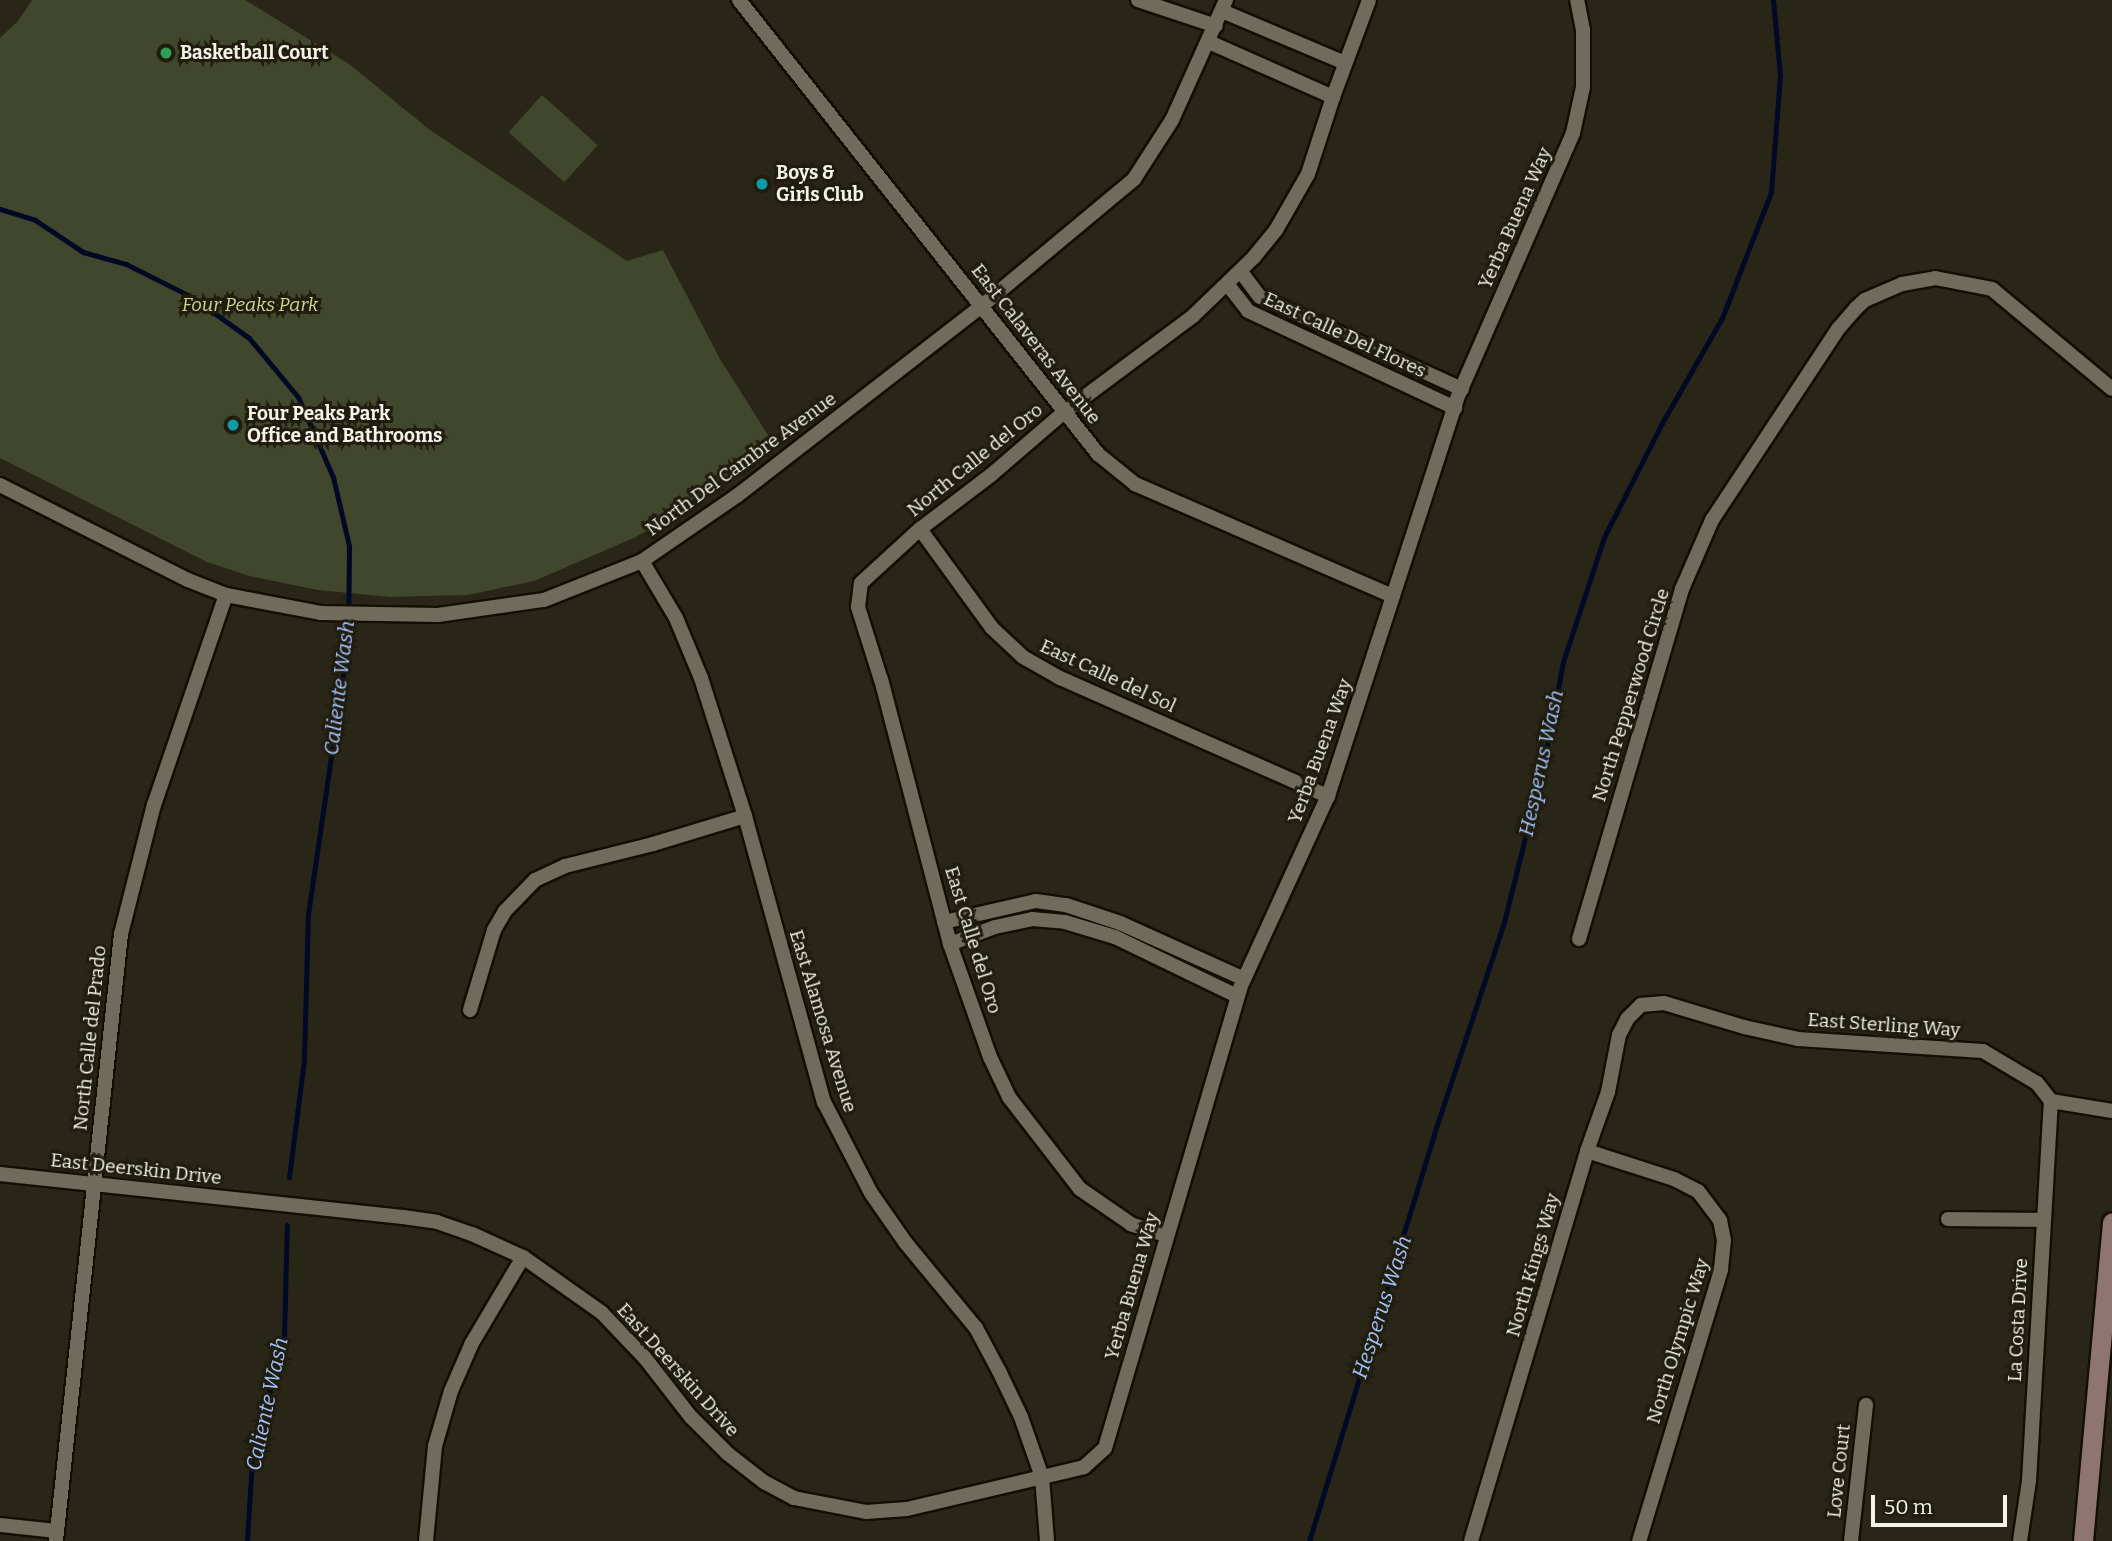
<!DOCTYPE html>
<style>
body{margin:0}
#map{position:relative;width:2112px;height:1541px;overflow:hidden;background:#2a2617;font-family:Bitter,serif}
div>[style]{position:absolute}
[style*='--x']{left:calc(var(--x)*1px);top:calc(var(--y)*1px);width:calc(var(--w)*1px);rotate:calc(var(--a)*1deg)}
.green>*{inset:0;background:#41472c;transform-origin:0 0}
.stream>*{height:5px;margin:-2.5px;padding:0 2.5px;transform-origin:2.5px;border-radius:2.5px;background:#010924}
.roads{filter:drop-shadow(2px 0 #130e03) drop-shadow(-2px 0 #130e03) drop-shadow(0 2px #130e03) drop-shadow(0 -2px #130e03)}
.street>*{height:14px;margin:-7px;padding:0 7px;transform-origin:7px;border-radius:7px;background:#706b5b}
.secondary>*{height:19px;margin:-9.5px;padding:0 9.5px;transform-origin:9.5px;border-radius:9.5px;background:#8f7571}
.dots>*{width:19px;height:19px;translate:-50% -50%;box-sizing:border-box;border:4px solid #201c0e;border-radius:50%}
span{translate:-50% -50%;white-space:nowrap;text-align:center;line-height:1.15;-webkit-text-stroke:6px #201c0e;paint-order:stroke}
.poi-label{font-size:19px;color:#f5f3e9;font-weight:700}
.left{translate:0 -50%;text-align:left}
.street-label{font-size:19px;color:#f5f3e9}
.park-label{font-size:19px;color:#c9d794;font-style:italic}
.water-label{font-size:21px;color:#a1c3fd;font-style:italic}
.scale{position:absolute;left:1871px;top:1495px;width:136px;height:32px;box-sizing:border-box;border:4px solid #f5f3e9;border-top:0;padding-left:9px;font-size:21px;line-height:24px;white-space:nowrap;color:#f5f3e9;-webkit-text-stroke:5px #201c0e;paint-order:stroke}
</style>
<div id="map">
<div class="green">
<div style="clip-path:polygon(32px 0,245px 0,349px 64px,430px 130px,627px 261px,663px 250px,720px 359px,773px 443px,690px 504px,636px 537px,534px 581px,468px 595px,424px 596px,390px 597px,318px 590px,249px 576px,207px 562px,0 458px,0 38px,18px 21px)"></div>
<div style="left:542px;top:95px;width:75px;height:50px;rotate:42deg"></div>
</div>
<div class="stream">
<div style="--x:0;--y:209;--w:37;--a:17"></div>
<div style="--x:35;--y:220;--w:58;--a:33.7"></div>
<div style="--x:83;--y:252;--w:45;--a:15.6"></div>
<div style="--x:126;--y:264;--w:74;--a:26.6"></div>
<div style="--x:192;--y:297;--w:70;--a:35.7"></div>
<div style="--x:249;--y:338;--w:77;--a:50.3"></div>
<div style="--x:298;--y:397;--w:87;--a:66.4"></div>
<div style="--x:333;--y:477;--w:71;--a:76.9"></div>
<div style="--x:349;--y:546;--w:94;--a:90.6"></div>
<div style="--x:348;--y:640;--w:276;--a:98.3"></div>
<div style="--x:308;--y:913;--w:147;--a:91.6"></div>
<div style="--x:304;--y:1060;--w:118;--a:97.3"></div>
<div style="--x:247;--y:1541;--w:82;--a:-86.5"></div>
<div style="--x:252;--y:1459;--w:127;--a:-75.4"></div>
<div style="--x:284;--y:1336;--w:111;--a:-88.5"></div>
<div style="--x:1309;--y:1541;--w:426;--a:-72.9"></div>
<div style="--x:1434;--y:1134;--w:223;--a:-71.7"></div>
<div style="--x:1504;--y:922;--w:166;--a:-76"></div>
<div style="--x:1544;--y:761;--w:101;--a:-79.1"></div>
<div style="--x:1563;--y:662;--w:132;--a:-71.8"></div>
<div style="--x:1604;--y:537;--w:128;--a:-63"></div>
<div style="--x:1662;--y:423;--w:121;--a:-60.3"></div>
<div style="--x:1722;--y:318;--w:135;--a:-68.7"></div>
<div style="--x:1771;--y:192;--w:117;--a:-85.6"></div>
<div style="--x:1780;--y:75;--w:75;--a:-95.3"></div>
</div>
<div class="roads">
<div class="street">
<div style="--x:739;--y:0;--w:579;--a:51.66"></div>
<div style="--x:1098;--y:454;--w:48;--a:39"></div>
<div style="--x:1135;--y:484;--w:281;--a:23.5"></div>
<div style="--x:1138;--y:0;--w:82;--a:18.4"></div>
<div style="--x:1222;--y:11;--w:134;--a:22.9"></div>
<div style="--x:1209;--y:42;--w:136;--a:23.9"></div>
<div style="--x:1241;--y:272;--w:31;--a:53"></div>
<div style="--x:1260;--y:297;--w:222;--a:24.5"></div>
<div style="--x:1228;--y:285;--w:33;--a:52"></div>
<div style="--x:1248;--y:311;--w:229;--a:25.1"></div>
<div style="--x:0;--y:485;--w:211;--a:26.8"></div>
<div style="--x:188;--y:580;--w:41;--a:21.5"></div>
<div style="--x:226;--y:595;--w:96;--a:10.8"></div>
<div style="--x:320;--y:613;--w:118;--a:1"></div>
<div style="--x:438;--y:615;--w:107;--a:-8.1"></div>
<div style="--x:544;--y:600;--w:105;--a:-21.7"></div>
<div style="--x:642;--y:561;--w:116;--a:-34.5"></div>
<div style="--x:738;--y:495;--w:310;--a:-37.8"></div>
<div style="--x:983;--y:305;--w:197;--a:-39.8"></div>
<div style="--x:1134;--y:179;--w:70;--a:-57.2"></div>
<div style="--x:1172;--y:120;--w:132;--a:-65.8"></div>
<div style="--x:920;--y:529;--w:122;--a:54"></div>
<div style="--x:992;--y:628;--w:42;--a:43.1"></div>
<div style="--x:1023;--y:657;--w:43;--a:29.6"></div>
<div style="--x:1060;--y:678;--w:293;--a:23.8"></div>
<div style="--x:642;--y:561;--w:66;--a:59.2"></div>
<div style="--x:676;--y:618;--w:65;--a:67.4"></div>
<div style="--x:701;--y:678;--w:145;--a:72.3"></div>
<div style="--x:745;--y:816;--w:297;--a:74.6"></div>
<div style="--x:824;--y:1102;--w:102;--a:62.7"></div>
<div style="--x:871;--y:1193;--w:60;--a:55.2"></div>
<div style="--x:905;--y:1242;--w:112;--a:50.5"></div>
<div style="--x:976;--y:1328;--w:49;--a:61.9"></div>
<div style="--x:999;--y:1371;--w:51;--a:64.4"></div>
<div style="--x:1021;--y:1417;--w:64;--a:70.7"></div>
<div style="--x:1042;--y:1477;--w:64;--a:85.5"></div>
<div style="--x:944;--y:922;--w:94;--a:-12.9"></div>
<div style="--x:1036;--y:901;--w:30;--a:8"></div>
<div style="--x:1066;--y:905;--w:57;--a:18.4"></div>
<div style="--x:1120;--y:923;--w:136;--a:24.3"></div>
<div style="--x:1579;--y:939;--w:365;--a:-73.6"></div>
<div style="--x:1682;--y:589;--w:75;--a:-66.5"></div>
<div style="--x:1712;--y:520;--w:229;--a:-56.6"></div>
<div style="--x:1838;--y:329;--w:28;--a:-49"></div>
<div style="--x:1856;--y:308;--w:12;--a:-42"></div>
<div style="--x:1865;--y:300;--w:40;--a:-23.4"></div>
<div style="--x:1902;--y:284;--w:34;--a:-10"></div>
<div style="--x:1935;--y:278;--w:58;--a:10.9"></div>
<div style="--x:1992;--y:289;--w:156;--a:39.8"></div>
<div style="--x:950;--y:944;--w:48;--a:-20.7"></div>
<div style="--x:995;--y:927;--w:38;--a:-12"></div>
<div style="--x:1032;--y:919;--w:33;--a:5"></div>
<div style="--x:1065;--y:922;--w:52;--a:16.7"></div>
<div style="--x:1115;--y:937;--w:136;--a:25.8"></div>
<div style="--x:470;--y:1010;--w:84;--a:-73.3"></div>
<div style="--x:494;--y:930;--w:22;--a:-60"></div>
<div style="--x:505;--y:911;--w:43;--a:-45.9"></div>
<div style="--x:535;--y:880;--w:33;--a:-25"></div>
<div style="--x:565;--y:866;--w:91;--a:-14"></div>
<div style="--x:653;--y:844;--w:96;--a:-16.9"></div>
<div style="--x:1587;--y:1151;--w:91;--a:17.8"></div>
<div style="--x:1674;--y:1179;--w:27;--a:27"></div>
<div style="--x:1698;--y:1191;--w:36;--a:53"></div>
<div style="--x:1720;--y:1220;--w:20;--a:79"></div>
<div style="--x:1724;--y:1240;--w:30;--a:96"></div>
<div style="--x:1721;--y:1270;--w:283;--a:106.8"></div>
<div style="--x:0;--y:1174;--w:405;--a:6.1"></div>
<div style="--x:403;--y:1217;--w:34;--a:8"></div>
<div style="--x:437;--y:1222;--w:37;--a:19"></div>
<div style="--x:472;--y:1234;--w:56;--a:24.3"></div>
<div style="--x:523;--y:1257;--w:97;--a:35.3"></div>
<div style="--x:602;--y:1313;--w:62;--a:46.3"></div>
<div style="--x:645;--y:1358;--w:75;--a:52.1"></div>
<div style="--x:691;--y:1417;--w:52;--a:45"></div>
<div style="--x:728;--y:1454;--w:46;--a:37.9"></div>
<div style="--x:764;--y:1482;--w:34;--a:28"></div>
<div style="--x:794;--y:1498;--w:73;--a:11"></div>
<div style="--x:866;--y:1512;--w:41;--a:-4.2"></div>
<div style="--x:907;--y:1509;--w:182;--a:-13.3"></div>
<div style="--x:1084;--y:1467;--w:28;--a:-42"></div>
<div style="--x:1105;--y:1448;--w:479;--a:-73.6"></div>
<div style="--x:1240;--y:988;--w:211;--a:-65.4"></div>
<div style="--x:1328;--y:796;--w:423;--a:-72"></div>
<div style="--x:1459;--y:394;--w:285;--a:-66.4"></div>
<div style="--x:1573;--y:133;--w:47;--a:-77.7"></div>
<div style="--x:1583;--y:87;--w:57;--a:-90"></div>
<div style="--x:1583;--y:30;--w:31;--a:-101"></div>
<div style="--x:1948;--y:1219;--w:95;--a:0.6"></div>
<div style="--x:1166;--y:1235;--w:37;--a:-163"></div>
<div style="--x:1131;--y:1224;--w:62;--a:-145.5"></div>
<div style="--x:1080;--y:1189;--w:116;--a:-127.7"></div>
<div style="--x:1009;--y:1097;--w:44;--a:-115.4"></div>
<div style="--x:990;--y:1057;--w:120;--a:-109.5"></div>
<div style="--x:950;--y:944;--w:273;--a:-104.6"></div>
<div style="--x:881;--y:680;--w:77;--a:-107.5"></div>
<div style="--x:858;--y:607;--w:24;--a:-83"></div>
<div style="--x:861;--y:583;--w:80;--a:-42.5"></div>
<div style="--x:920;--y:529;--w:89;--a:-37.3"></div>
<div style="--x:991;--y:475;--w:95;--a:-40.7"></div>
<div style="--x:1063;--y:413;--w:162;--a:-36.7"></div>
<div style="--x:1193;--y:316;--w:85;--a:-44"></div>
<div style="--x:1254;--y:257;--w:35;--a:-51"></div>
<div style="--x:1276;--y:230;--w:64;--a:-60.3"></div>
<div style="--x:1308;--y:174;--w:81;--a:-72"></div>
<div style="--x:1333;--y:97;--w:103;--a:-69.6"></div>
<div style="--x:0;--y:1525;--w:57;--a:6"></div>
<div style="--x:56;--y:1541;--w:610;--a:-83.89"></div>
<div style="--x:121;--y:934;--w:133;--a:-75.7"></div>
<div style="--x:154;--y:805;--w:222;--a:-71.1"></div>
<div style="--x:426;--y:1541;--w:95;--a:-84.6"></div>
<div style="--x:435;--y:1446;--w:57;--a:-73.8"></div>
<div style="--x:451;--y:1391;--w:52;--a:-66.4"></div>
<div style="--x:472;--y:1343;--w:100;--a:-59.3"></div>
<div style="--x:1471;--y:1541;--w:407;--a:-73.4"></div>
<div style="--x:1587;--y:1151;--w:63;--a:-70.4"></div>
<div style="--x:1608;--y:1092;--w:58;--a:-79.1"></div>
<div style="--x:1619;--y:1035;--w:18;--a:-63"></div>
<div style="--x:1627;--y:1019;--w:20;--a:-45"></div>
<div style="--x:1641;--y:1005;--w:23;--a:-5"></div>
<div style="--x:1664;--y:1003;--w:84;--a:16.7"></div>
<div style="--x:1744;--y:1027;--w:55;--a:12.5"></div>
<div style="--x:1798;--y:1039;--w:185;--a:3.7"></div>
<div style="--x:1983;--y:1051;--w:63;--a:30.7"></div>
<div style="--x:2037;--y:1083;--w:23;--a:52"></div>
<div style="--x:2051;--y:1101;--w:62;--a:9.3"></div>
<div style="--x:1851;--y:1541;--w:137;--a:-83.7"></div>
<div style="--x:2020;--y:1541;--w:61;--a:-81.5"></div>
<div style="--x:2029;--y:1481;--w:381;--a:-86.7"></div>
</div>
<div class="secondary">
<div style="--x:2083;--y:1541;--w:320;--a:-84.8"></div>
</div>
</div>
<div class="dots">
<div style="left:166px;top:53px;background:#2e9e5b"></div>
<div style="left:762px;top:184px;background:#0f9aa8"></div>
<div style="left:233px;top:425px;background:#0f9aa8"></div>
</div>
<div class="poi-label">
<span class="left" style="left:180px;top:53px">Basketball Court</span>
<span class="left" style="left:776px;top:184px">Boys &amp;<br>Girls Club</span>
<span class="left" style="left:247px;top:425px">Four Peaks Park<br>Office and Bathrooms</span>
</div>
<div class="street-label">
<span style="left:1515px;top:218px;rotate:-66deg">Yerba Buena Way</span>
<span style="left:1345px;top:335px;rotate:25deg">East Calle Del Flores</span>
<span style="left:1036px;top:344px;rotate:52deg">East Calaveras Avenue</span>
<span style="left:975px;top:460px;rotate:-39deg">North Calle del Oro</span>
<span style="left:741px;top:464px;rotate:-36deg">North Del Cambre Avenue</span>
<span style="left:1108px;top:676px;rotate:25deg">East Calle del Sol</span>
<span style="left:1631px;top:695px;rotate:-73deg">North Pepperwood Circle</span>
<span style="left:1320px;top:751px;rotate:-70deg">Yerba Buena Way</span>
<span style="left:973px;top:940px;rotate:73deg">East Calle del Oro</span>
<span style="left:823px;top:1021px;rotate:73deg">East Alamosa Avenue</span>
<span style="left:1884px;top:1025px;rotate:4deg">East Sterling Way</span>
<span style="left:90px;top:1038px;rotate:-84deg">North Calle del Prado</span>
<span style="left:136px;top:1169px;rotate:6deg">East Deerskin Drive</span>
<span style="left:1533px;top:1265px;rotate:-74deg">North Kings Way</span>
<span style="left:1132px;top:1286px;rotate:-74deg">Yerba Buena Way</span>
<span style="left:2018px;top:1320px;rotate:-87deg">La Costa Drive</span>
<span style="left:1678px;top:1341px;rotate:-73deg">North Olympic Way</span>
<span style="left:678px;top:1370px;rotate:48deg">East Deerskin Drive</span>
<span style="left:1839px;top:1471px;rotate:-84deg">Love Court</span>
</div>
<div class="park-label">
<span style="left:250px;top:305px">Four Peaks Park</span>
</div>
<div class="water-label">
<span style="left:339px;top:688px;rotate:-83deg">Caliente Wash</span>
<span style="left:1541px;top:763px;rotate:-78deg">Hesperus Wash</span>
<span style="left:1382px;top:1307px;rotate:-72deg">Hesperus Wash</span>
<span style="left:267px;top:1404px;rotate:-78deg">Caliente Wash</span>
</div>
<div class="scale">50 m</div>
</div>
